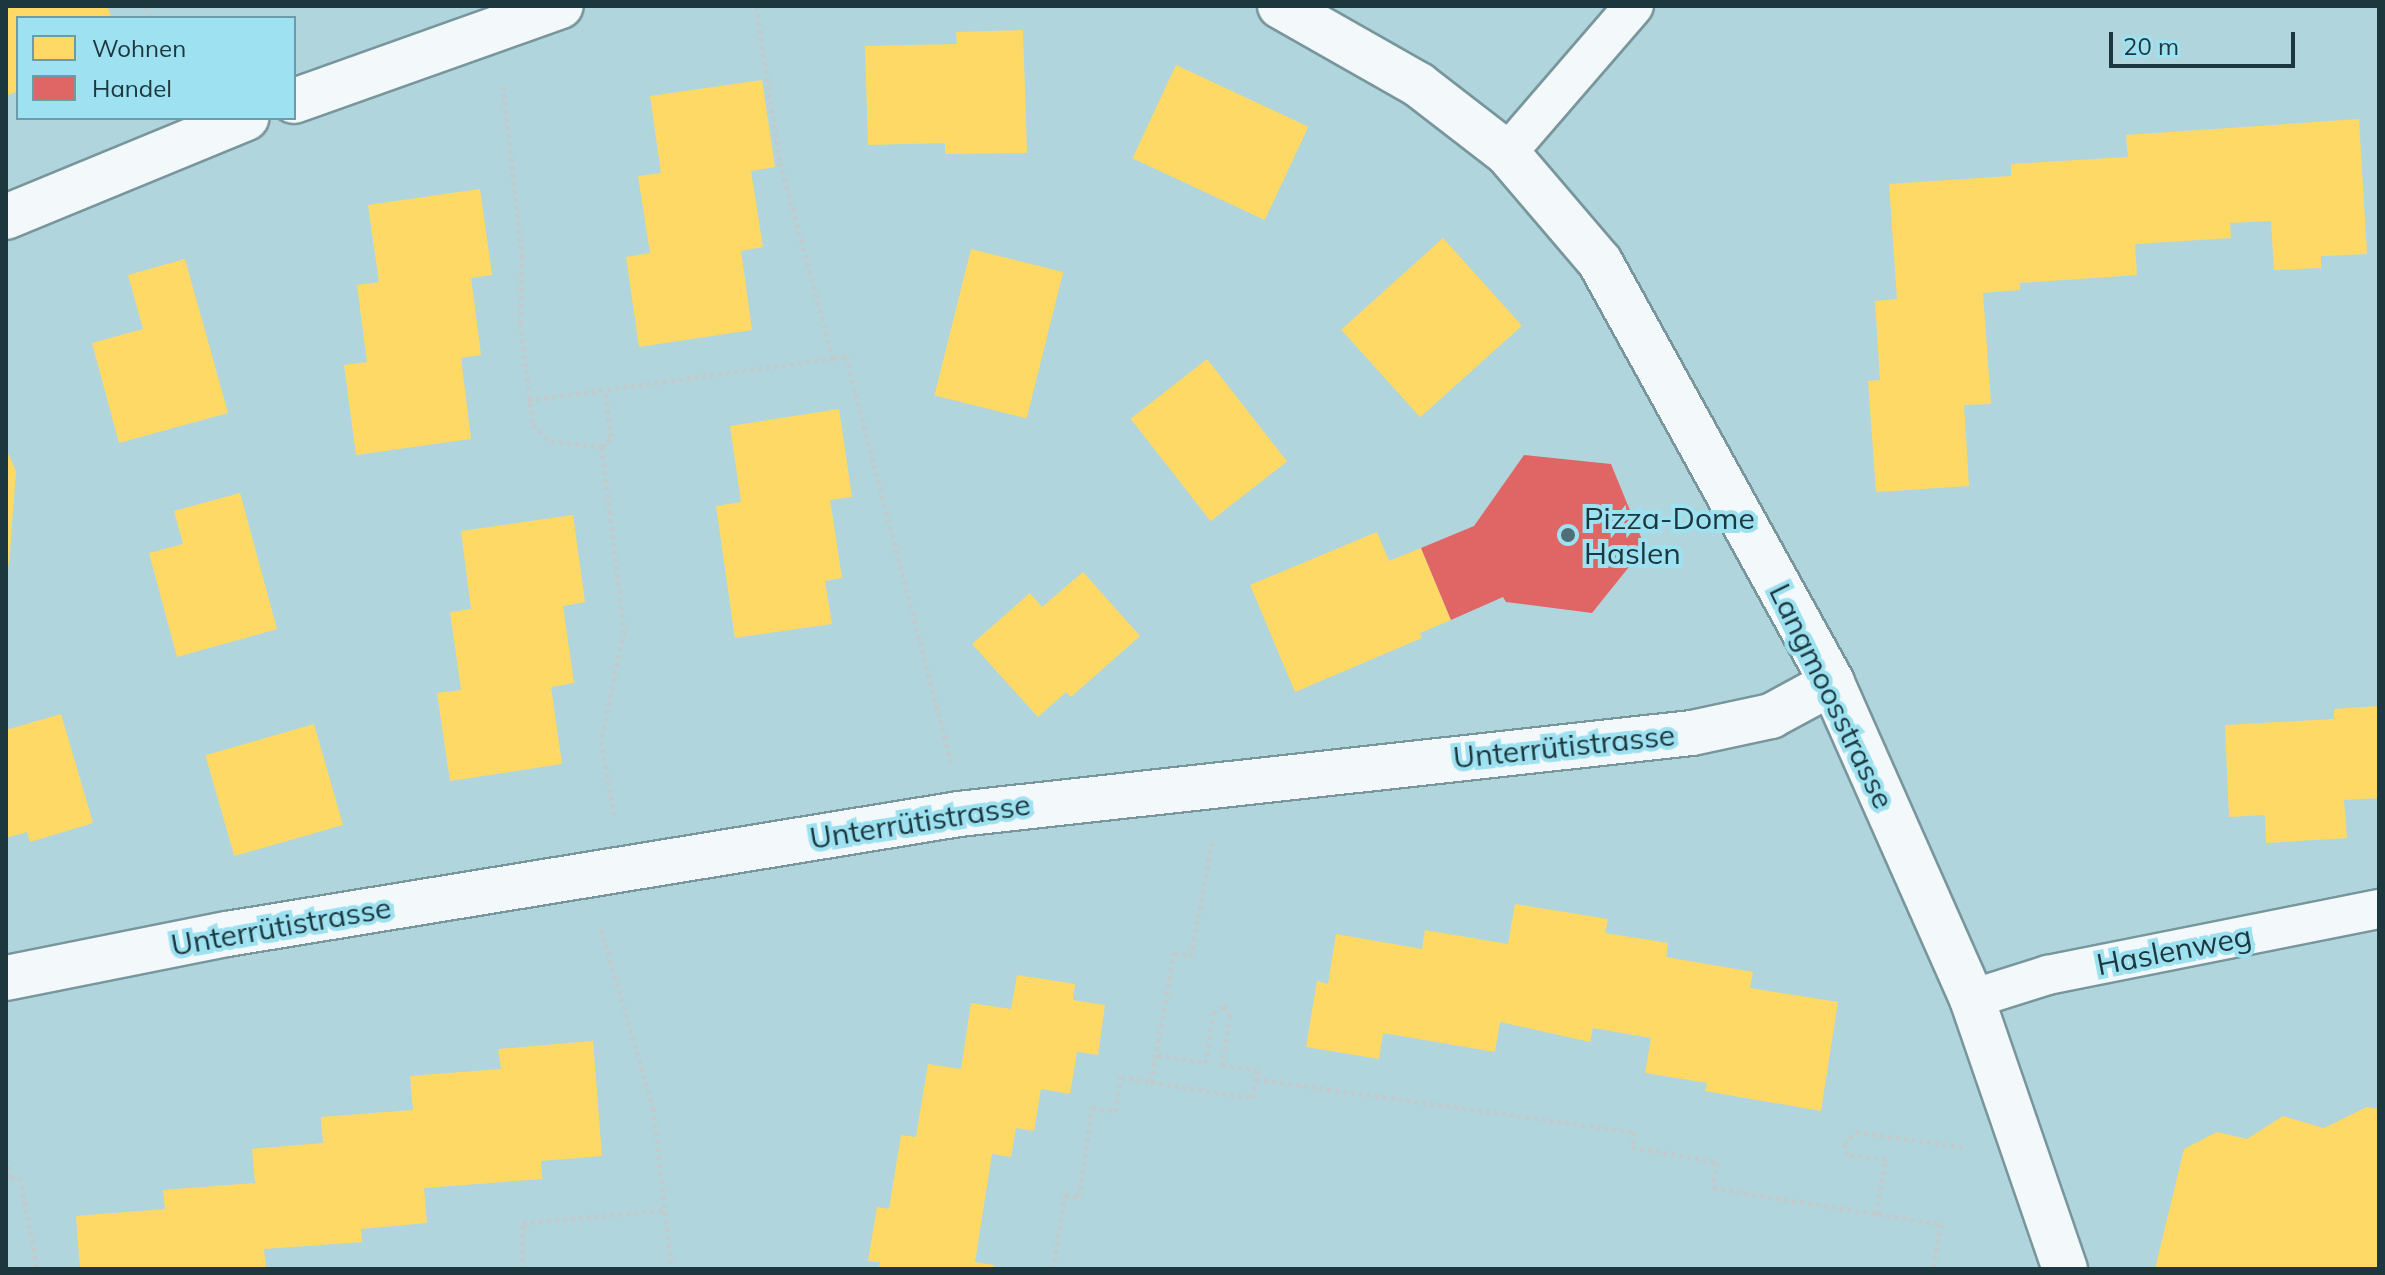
<!DOCTYPE html>
<meta charset="utf-8">
<style>
body{margin:0}
#map{position:relative;width:2385px;height:1275px;overflow:hidden;background:#b1d5dd;font-family:Mulish,sans-serif}
div>[style]{position:absolute}
[style*='--x']{left:calc(var(--x)*1px);top:calc(var(--y)*1px);width:calc(var(--w)*1px);rotate:calc(var(--a)*1deg)}
.homes>*{inset:0;background:#ffd966;transform-origin:0 0}
.shops>*{inset:0;background:#e06666}
.path>*{height:5px;margin-top:-2.5px;transform-origin:0;background:repeating-linear-gradient(90deg,#c0cbce 0 4px,transparent 0 8px)}
.roads{filter:drop-shadow(2px 0 #78969c) drop-shadow(-2px 0 #78969c) drop-shadow(0 2px #78969c) drop-shadow(0 -2px #78969c)}
.service>*{height:38px;margin:-19px;padding:0 19px;transform-origin:19px;border-radius:19px;background:#f3f9fa}
.minor>*{height:44px;margin:-22px;padding:0 22px;transform-origin:22px;border-radius:22px;background:#f3f9fa}
.dots>*{width:22px;height:22px;translate:-50% -50%;box-sizing:border-box;border:4px solid #9ee1f0;border-radius:50%}
span{translate:-50% -50%;white-space:nowrap;text-align:center;line-height:1.15;-webkit-text-stroke:8px #9ee1f0;paint-order:stroke}
.poi-label{font-size:30px;color:#1c373e}
.left{translate:0 -50%;text-align:left}
.street-label{font-size:30px;color:#1c373e}
.frame{position:absolute;inset:0;border:8px solid #1c373e;pointer-events:none}
.legend{position:absolute;left:16px;top:16px;width:280px;height:104px;box-sizing:border-box;background:#9ee1f0;border:2px solid #6a9da9;margin:0;padding:10px 14px;list-style:none;font-size:24px;color:#1c373e}
.legend li{display:flex;align-items:center;gap:16px;height:40px}
.legend b{width:40px;border:2px solid #6a9da9}
.scale{position:absolute;left:2109px;top:32px;width:186px;height:36px;box-sizing:border-box;border:4px solid #1c373e;border-top:0;padding-left:10px;font-size:24px;line-height:28px;white-space:nowrap;color:#1c373e;-webkit-text-stroke:6px #9ee1f0;paint-order:stroke}
</style>
<div id="map">
<div class="homes">
<div style="clip-path:polygon(6px 6px,107px 6px,112px 18px,18px 18px,18px 91px,6px 96px)"></div>
<div style="clip-path:polygon(1023px 30px,1027px 153px,945px 154px,945px 143px,868px 145px,865px 46px,957px 44px,956px 32px)"></div>
<div style="left:1176px;top:65px;width:146px;height:103px;rotate:25deg"></div>
<div style="clip-path:polygon(762px 80px,775px 167px,751px 171px,763px 247px,741px 251px,752px 330px,639px 347px,626px 257px,650px 253px,638px 176px,661px 173px,650px 96px)"></div>
<div style="clip-path:polygon(2359px 119px,2367px 254px,2321px 256px,2321px 268px,2274px 270px,2271px 221px,2230px 223px,2231px 238px,2135px 244px,2137px 275px,2020px 283px,2020px 290px,1983px 293px,1991px 404px,1964px 405px,1969px 486px,1876px 492px,1868px 381px,1880px 380px,1875px 301px,1897px 299px,1889px 184px,2011px 176px,2011px 164px,2128px 157px,2126px 135px)"></div>
<div style="clip-path:polygon(480px 189px,492px 275px,471px 278px,481px 355px,461px 358px,471px 439px,356px 455px,344px 365px,367px 362px,357px 285px,379px 282px,368px 205px)"></div>
<div style="left:1443px;top:238px;width:118px;height:137px;rotate:48deg"></div>
<div style="left:971px;top:249px;width:95px;height:151px;rotate:14deg"></div>
<div style="clip-path:polygon(185px 259px,228px 413px,119px 443px,92px 343px,143px 329px,128px 275px)"></div>
<div style="left:1207px;top:359px;width:130px;height:97px;rotate:52deg"></div>
<div style="clip-path:polygon(839px 409px,852px 497px,830px 500px,842px 578px,825px 581px,832px 624px,735px 638px,716px 506px,741px 502px,730px 426px)"></div>
<div style="clip-path:polygon(6px 449px,16px 471px,9px 565px,6px 565px)"></div>
<div style="clip-path:polygon(240px 493px,277px 629px,177px 657px,149px 553px,183px 544px,174px 511px)"></div>
<div style="clip-path:polygon(573px 515px,585px 602px,563px 606px,574px 683px,551px 687px,562px 764px,450px 781px,437px 693px,461px 690px,450px 612px,471px 609px,461px 531px)"></div>
<div style="clip-path:polygon(1377px 532px,1389px 561px,1421px 548px,1451px 620px,1420px 633px,1422px 638px,1295px 692px,1250px 585px)"></div>
<div style="clip-path:polygon(1083px 572px,1140px 636px,1071px 697px,1066px 692px,1038px 717px,972px 644px,1030px 593px,1042px 607px)"></div>
<div style="clip-path:polygon(2379px 706px,2379px 798px,2344px 800px,2347px 838px,2266px 843px,2265px 815px,2229px 817px,2225px 725px,2334px 719px,2334px 709px)"></div>
<div style="clip-path:polygon(61px 714px,93px 823px,30px 842px,27px 832px,6px 838px,6px 730px)"></div>
<div style="left:314px;top:724px;width:105px;height:113px;rotate:74deg"></div>
<div style="clip-path:polygon(1515px 904px,1608px 919px,1605px 933px,1668px 943px,1666px 957px,1753px 972px,1750px 988px,1838px 1002px,1821px 1111px,1705px 1091px,1707px 1083px,1645px 1073px,1651px 1038px,1593px 1028px,1590px 1042px,1500px 1022px,1495px 1052px,1383px 1033px,1379px 1059px,1306px 1047px,1317px 981px,1328px 984px,1336px 934px,1422px 949px,1425px 930px,1508px 944px)"></div>
<div style="clip-path:polygon(1017px 975px,1075px 984px,1073px 1000px,1105px 1005px,1098px 1055px,1077px 1052px,1070px 1094px,1041px 1089px,1034px 1131px,1016px 1128px,1011px 1157px,992px 1154px,975px 1262px,994px 1265px,993px 1269px,879px 1269px,880px 1262px,868px 1261px,877px 1207px,889px 1209px,901px 1135px,916px 1137px,928px 1064px,961px 1069px,971px 1003px,1011px 1009px)"></div>
<div style="clip-path:polygon(593px 1041px,602px 1156px,541px 1161px,542px 1179px,424px 1188px,427px 1223px,361px 1229px,362px 1242px,264px 1249px,266px 1269px,80px 1269px,76px 1216px,165px 1209px,163px 1190px,255px 1183px,252px 1149px,323px 1143px,321px 1117px,413px 1110px,410px 1076px,501px 1069px,498px 1049px)"></div>
<div style="clip-path:polygon(2367px 1107px,2379px 1109px,2379px 1269px,2155px 1269px,2184px 1149px,2217px 1132px,2247px 1139px,2283px 1116px,2324px 1128px)"></div>
</div>
<div class="shops">
<div style="clip-path:polygon(1524px 455px,1611px 464px,1645px 547px,1592px 613px,1506px 602px,1503px 597px,1451px 620px,1421px 548px,1474px 526px)"></div>
</div>
<div class="path">
<div style="--x:145;--y:6;--w:13;--a:67"></div>
<div style="--x:756;--y:6;--w:158;--a:81.3"></div>
<div style="--x:780;--y:162;--w:203;--a:74.9"></div>
<div style="--x:833;--y:358;--w:13;--a:-9"></div>
<div style="--x:846;--y:356;--w:419;--a:75.5"></div>
<div style="--x:503;--y:86;--w:170;--a:83.6"></div>
<div style="--x:522;--y:255;--w:68;--a:91.7"></div>
<div style="--x:520;--y:323;--w:103;--a:82.7"></div>
<div style="--x:533;--y:425;--w:24;--a:42"></div>
<div style="--x:551;--y:441;--w:51;--a:6.7"></div>
<div style="--x:602;--y:447;--w:185;--a:83.2"></div>
<div style="--x:624;--y:631;--w:112;--a:101.8"></div>
<div style="--x:601;--y:741;--w:75;--a:80"></div>
<div style="--x:528;--y:400;--w:308;--a:-7.8"></div>
<div style="--x:602;--y:447;--w:13;--a:-48"></div>
<div style="--x:611;--y:437;--w:48;--a:-97.1"></div>
<div style="--x:601;--y:929;--w:186;--a:73.8"></div>
<div style="--x:653;--y:1108;--w:162;--a:83.3"></div>
<div style="--x:1158;--y:1055;--w:49;--a:9.5"></div>
<div style="--x:1206;--y:1063;--w:50;--a:-82"></div>
<div style="--x:1213;--y:1013;--w:13;--a:-32"></div>
<div style="--x:1224;--y:1006;--w:11;--a:56"></div>
<div style="--x:1230;--y:1015;--w:51;--a:99.1"></div>
<div style="--x:1222;--y:1065;--w:35;--a:8"></div>
<div style="--x:1257;--y:1070;--w:9;--a:96"></div>
<div style="--x:1256;--y:1079;--w:383;--a:8"></div>
<div style="--x:1635;--y:1132;--w:15;--a:101"></div>
<div style="--x:1632;--y:1147;--w:86;--a:10"></div>
<div style="--x:1717;--y:1162;--w:26;--a:99"></div>
<div style="--x:1713;--y:1188;--w:231;--a:9"></div>
<div style="--x:1941;--y:1224;--w:46;--a:100.1"></div>
<div style="--x:1151;--y:1082;--w:103;--a:8.9"></div>
<div style="--x:1253;--y:1098;--w:19;--a:-81"></div>
<div style="--x:6;--y:1158;--w:20;--a:79"></div>
<div style="--x:10;--y:1178;--w:10;--a:-6"></div>
<div style="--x:20;--y:1177;--w:94;--a:79.5"></div>
<div style="--x:1876;--y:1214;--w:56;--a:-79.7"></div>
<div style="--x:1886;--y:1159;--w:38;--a:-174"></div>
<div style="--x:1848;--y:1155;--w:12;--a:-110"></div>
<div style="--x:1844;--y:1144;--w:17;--a:-45"></div>
<div style="--x:1856;--y:1132;--w:109;--a:7.9"></div>
<div style="--x:523;--y:1269;--w:46;--a:-90"></div>
<div style="--x:523;--y:1223;--w:143;--a:-5.2"></div>
<div style="--x:1053;--y:1269;--w:75;--a:-80.8"></div>
<div style="--x:1065;--y:1195;--w:14;--a:8"></div>
<div style="--x:1079;--y:1197;--w:91;--a:-81.8"></div>
<div style="--x:1092;--y:1107;--w:23;--a:10"></div>
<div style="--x:1115;--y:1111;--w:35;--a:-80"></div>
<div style="--x:1121;--y:1077;--w:30;--a:9"></div>
<div style="--x:1151;--y:1082;--w:131;--a:-79.9"></div>
<div style="--x:1174;--y:953;--w:17;--a:10"></div>
<div style="--x:1191;--y:956;--w:115;--a:-79.5"></div>
</div>
<div class="roads">
<div class="service">
<div style="--x:1507;--y:153;--w:194;--a:-49.2"></div>
<div style="--x:1972;--y:999;--w:80;--a:-17.5"></div>
<div style="--x:2048;--y:975;--w:338;--a:-11.3"></div>
</div>
<div class="minor">
<div style="--x:1280;--y:6;--w:160;--a:29.6"></div>
<div style="--x:1419;--y:85;--w:111;--a:37.7"></div>
<div style="--x:1507;--y:153;--w:143;--a:49.5"></div>
<div style="--x:1600;--y:262;--w:481;--a:61.1"></div>
<div style="--x:1832;--y:683;--w:346;--a:66.1"></div>
<div style="--x:1972;--y:999;--w:286;--a:71"></div>
<div style="--x:294;--y:101;--w:283;--a:-19.6"></div>
<div style="--x:6;--y:217;--w:260;--a:-22.4"></div>
<div style="--x:6;--y:978;--w:225;--a:-11.3"></div>
<div style="--x:227;--y:934;--w:742;--a:-9.31"></div>
<div style="--x:959;--y:814;--w:737;--a:-6.31"></div>
<div style="--x:1692;--y:733;--w:81;--a:-12.1"></div>
<div style="--x:1771;--y:716;--w:69;--a:-28.4"></div>
</div>
</div>
<div class="dots">
<div style="left:1568px;top:535px;background:#506e76"></div>
</div>
<div class="poi-label">
<span class="left" style="left:1584px;top:535px">Pizza-Dome<br>Haslen</span>
</div>
<div class="street-label">
<span style="left:1832px;top:696px;rotate:64deg">Langmoosstrasse</span>
<span style="left:1564px;top:746px;rotate:-6deg">Unterrütistrasse</span>
<span style="left:920px;top:821px;rotate:-9deg">Unterrütistrasse</span>
<span style="left:281px;top:926px;rotate:-10deg">Unterrütistrasse</span>
<span style="left:2174px;top:950px;rotate:-11deg">Haslenweg</span>
</div>
<div class="frame"></div>
<ul class="legend">
<li><b style="height:22px;background:#ffd966"></b>Wohnen</li>
<li><b style="height:22px;background:#e06666"></b>Handel</li>
</ul>
<div class="scale">20 m</div>
</div>
